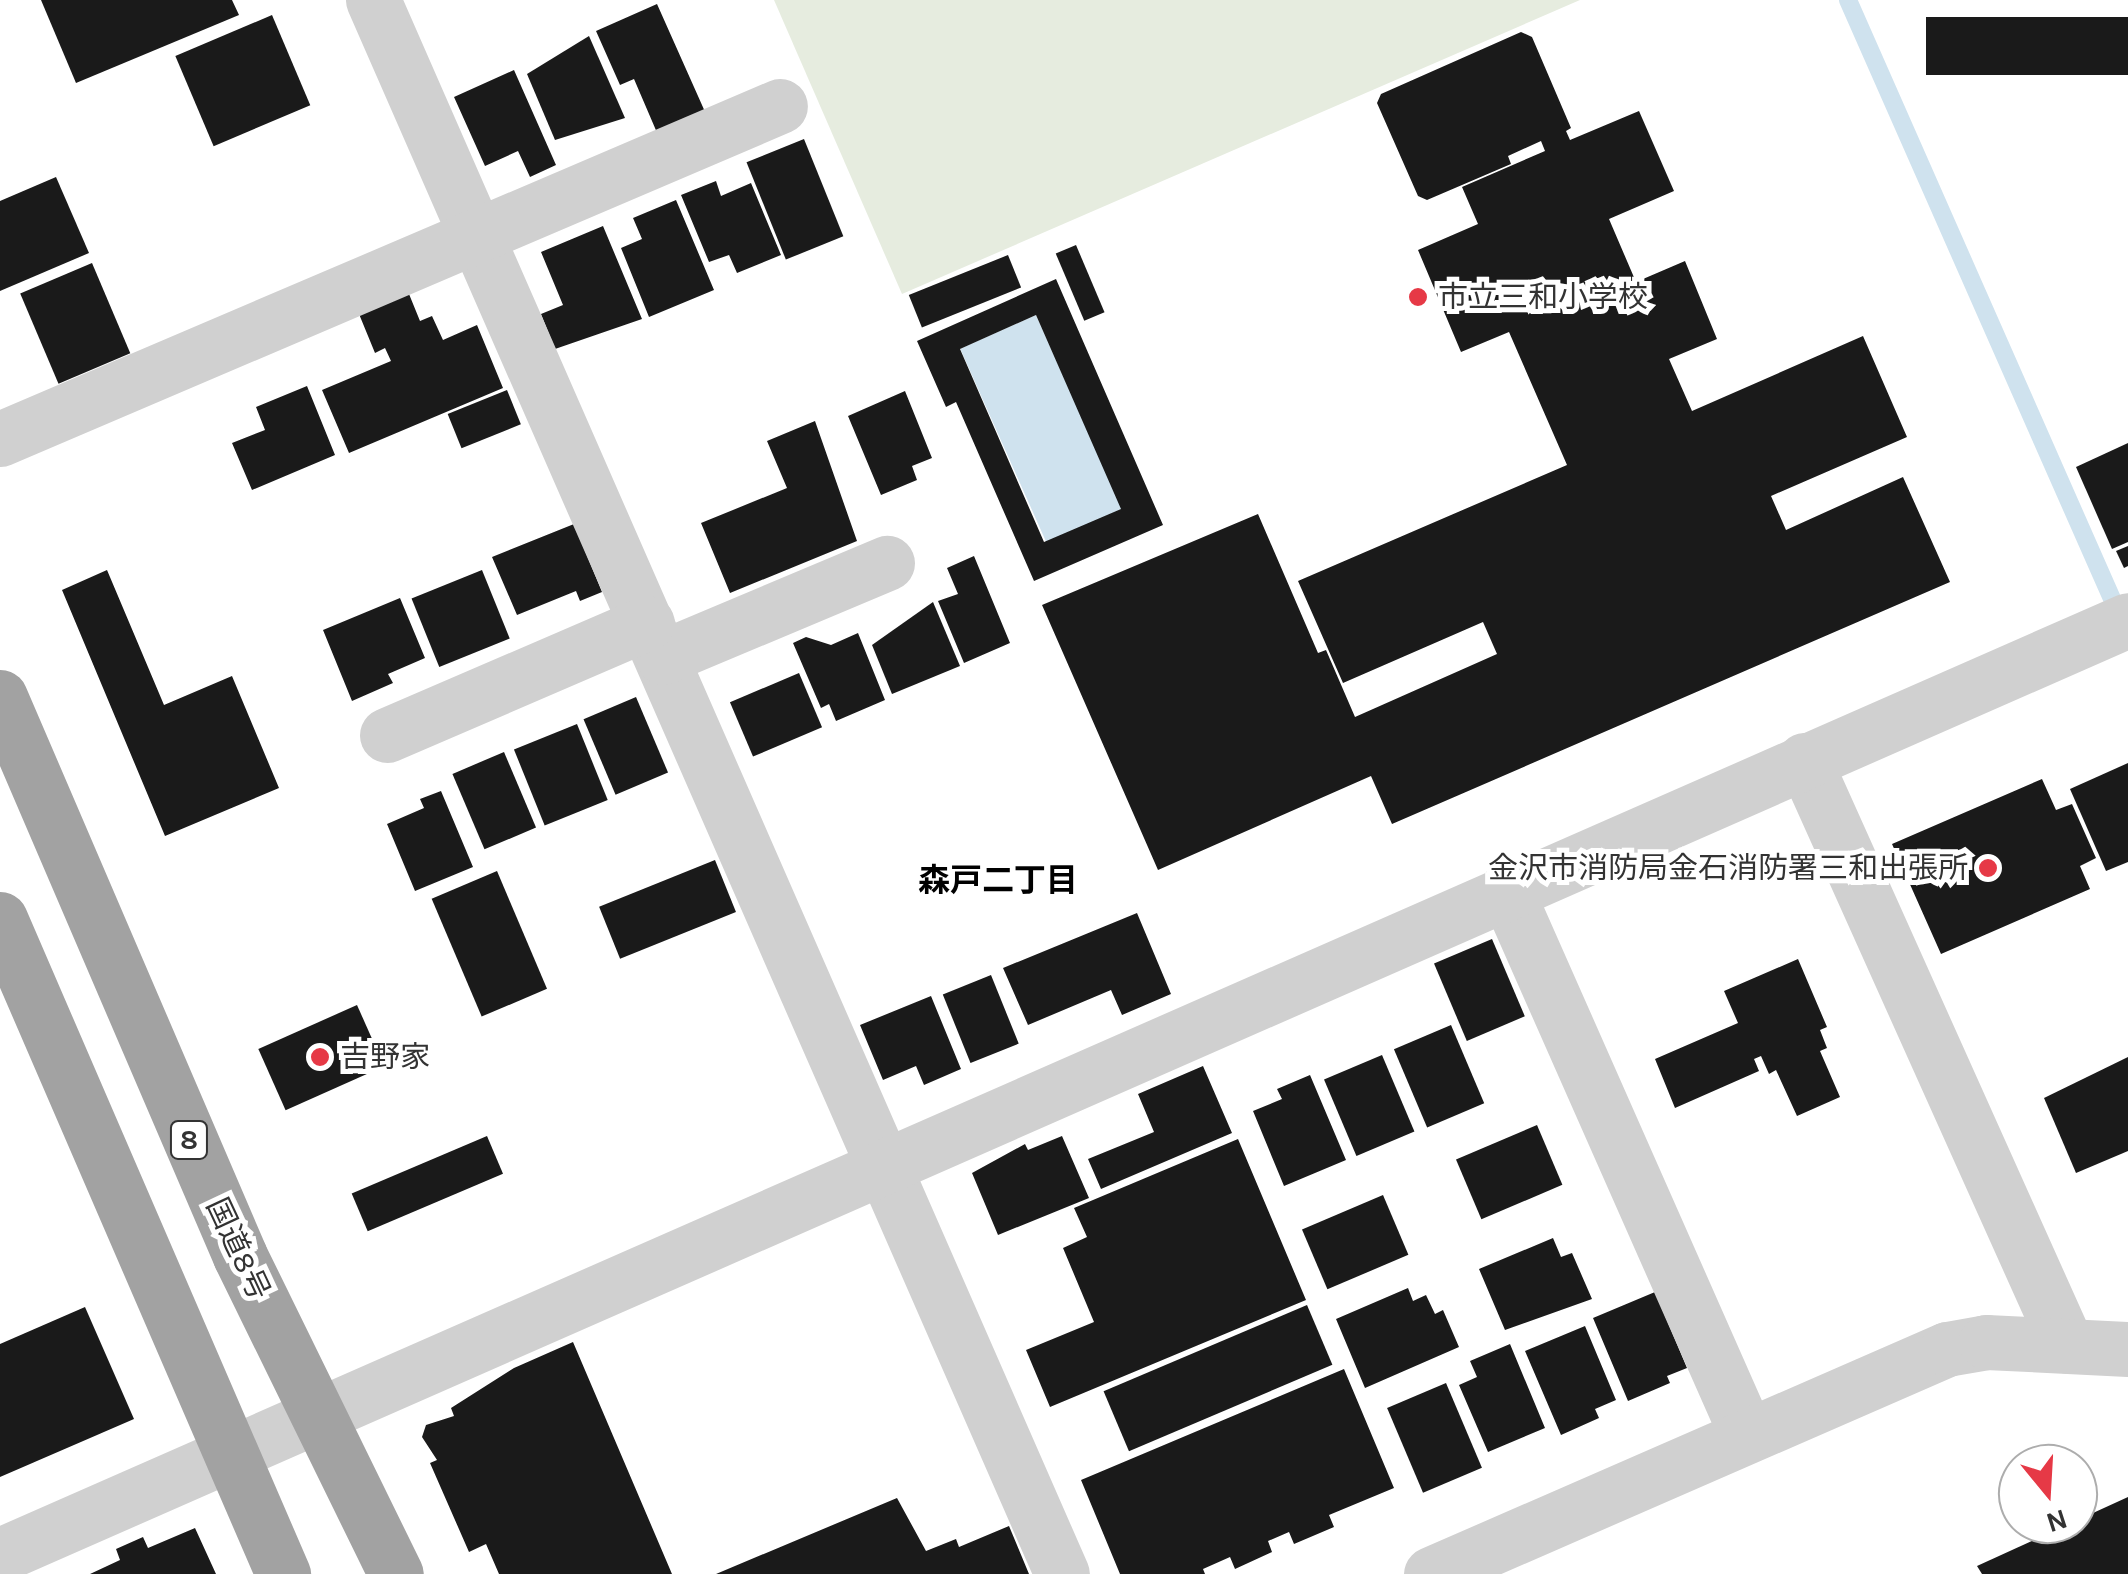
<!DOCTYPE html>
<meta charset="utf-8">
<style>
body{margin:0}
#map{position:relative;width:2128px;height:1574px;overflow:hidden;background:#fff;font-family:Karla,"Noto Sans JP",sans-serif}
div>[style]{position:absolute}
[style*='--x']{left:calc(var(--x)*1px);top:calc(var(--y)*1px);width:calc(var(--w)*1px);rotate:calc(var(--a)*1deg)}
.green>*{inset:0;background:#e6ecdf}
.water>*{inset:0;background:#cfe2ee;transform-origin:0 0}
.stream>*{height:18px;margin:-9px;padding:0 9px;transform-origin:9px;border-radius:9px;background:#cfe2ee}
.building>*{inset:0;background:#1a1a1a;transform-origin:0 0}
.minor>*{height:55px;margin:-27.5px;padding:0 27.5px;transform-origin:27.5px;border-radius:27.5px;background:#d0d0d0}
.trunk>*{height:55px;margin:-27.5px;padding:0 27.5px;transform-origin:27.5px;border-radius:27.5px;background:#a2a2a2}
.dots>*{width:28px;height:28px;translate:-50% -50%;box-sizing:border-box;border:5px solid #fff;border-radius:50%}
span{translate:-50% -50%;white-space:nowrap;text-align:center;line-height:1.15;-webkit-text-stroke:10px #fff;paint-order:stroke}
.shield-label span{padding:2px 8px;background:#fff;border:2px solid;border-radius:8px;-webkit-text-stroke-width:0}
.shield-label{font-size:28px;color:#333;font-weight:700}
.poi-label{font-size:30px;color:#333}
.left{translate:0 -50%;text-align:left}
.right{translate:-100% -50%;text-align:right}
.street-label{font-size:30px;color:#333}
.neighbourhood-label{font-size:32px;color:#000;font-weight:700}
.north{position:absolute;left:1998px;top:1444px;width:100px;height:100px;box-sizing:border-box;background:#fff;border:2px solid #adadad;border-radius:50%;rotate:162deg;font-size:28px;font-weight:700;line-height:40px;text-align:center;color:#333}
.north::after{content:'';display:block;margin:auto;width:35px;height:45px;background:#e63946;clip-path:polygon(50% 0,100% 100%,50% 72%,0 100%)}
</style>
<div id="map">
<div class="green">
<div style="clip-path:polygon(774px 0,1580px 0,902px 294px)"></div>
</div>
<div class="water">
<div style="left:1036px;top:315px;width:212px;height:83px;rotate:66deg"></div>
</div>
<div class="stream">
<div style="--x:1848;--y:0;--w:674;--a:66.21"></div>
</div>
<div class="building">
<div style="clip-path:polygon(41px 0,232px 0,239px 15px,76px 83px)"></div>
<div style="clip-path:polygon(657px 4px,706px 114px,658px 135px,634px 79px,620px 85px,596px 31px)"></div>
<div style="left:272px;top:15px;width:98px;height:105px;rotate:67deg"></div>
<div style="left:2128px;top:17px;width:58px;height:202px;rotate:90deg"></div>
<div style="clip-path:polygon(1521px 32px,1532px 37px,1571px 128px,1566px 131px,1570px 140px,1639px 111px,1674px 191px,1609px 219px,1636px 282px,1685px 261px,1717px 339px,1669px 359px,1692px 411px,1863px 336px,1907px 437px,1771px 496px,1786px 530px,1903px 477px,1950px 582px,1392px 824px,1371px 776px,1158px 870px,1042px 605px,1258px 514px,1318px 653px,1326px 650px,1355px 717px,1497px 654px,1483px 622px,1343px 683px,1298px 581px,1567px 465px,1509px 332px,1461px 352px,1418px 250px,1478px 224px,1462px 187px,1545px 151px,1541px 141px,1508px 156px,1511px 164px,1427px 200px,1418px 196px,1377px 103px,1381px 94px)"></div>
<div style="clip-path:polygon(589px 36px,625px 118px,555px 140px,527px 74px)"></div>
<div style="clip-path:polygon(514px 70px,556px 165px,530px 177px,518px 151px,485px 166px,454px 97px)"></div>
<div style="left:804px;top:139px;width:105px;height:62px;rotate:68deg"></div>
<div style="clip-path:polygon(56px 177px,89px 253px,0 291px,0 201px)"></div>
<div style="clip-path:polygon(716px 181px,721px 196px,751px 183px,781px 255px,737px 273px,729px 255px,709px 262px,681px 195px)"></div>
<div style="clip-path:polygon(676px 200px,714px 290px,649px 317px,621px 248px,642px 239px,633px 218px)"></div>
<div style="clip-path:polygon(603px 226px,642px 319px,555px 349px,541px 314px,563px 305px,541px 252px)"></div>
<div style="left:1076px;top:245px;width:73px;height:22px;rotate:67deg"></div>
<div style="left:1008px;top:255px;width:35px;height:107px;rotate:68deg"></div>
<div style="left:92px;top:263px;width:98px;height:78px;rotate:67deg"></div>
<div style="clip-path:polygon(evenodd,1056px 279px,1163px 525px,1034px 581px,956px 402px,946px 407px,917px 341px,1056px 279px,1036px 315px,1121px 509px,1044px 542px,960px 349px,1036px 315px)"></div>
<div style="clip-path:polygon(409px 294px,420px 321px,432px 316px,443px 340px,477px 325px,503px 388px,349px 453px,322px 390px,391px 361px,385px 348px,375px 353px,359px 314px)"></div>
<div style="clip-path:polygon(307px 386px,335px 455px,252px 490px,232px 443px,265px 430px,256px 407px)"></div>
<div style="left:507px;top:390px;width:37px;height:64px;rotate:68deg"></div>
<div style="clip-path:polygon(905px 391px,932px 458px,912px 466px,917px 480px,881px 495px,848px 416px)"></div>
<div style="clip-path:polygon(815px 421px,857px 541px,730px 593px,701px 523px,787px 488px,767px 441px)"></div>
<div style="clip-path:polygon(2128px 443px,2128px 542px,2112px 549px,2076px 467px)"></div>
<div style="clip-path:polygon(574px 524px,602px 592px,580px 601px,576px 591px,517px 615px,492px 557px)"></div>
<div style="clip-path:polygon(2128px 546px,2128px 566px,2124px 568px,2116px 551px)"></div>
<div style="clip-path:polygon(974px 556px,1010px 643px,964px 663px,938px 601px,958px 594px,947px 568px)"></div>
<div style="clip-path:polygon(107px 570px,164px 705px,232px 676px,279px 788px,165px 836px,62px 590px)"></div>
<div style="left:482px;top:570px;width:74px;height:76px;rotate:68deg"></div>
<div style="clip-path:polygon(400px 598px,425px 658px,388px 674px,393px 683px,352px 701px,323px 630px)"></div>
<div style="clip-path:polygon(933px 602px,960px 666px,892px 694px,872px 645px)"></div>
<div style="clip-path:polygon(858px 633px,885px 700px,836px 721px,829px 704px,821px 708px,793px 643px,806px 637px,831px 645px)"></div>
<div style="left:799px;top:673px;width:59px;height:75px;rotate:67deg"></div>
<div style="left:636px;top:697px;width:82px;height:57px;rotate:67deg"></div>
<div style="left:577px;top:724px;width:82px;height:68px;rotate:68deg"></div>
<div style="left:504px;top:752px;width:82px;height:56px;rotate:67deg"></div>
<div style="clip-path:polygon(2128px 763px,2128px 862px,2106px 871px,2070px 789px)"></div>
<div style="clip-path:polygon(2042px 779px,2056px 810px,2072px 804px,2096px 858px,2080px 866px,2090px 889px,1941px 954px,1892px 844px)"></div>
<div style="clip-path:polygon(441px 791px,473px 867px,415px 891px,387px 824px,424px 808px,420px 799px)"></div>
<div style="left:715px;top:860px;width:56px;height:125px;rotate:68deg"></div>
<div style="left:497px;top:871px;width:128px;height:71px;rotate:67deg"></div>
<div style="clip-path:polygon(1137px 913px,1171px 994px,1122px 1015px,1111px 990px,1028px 1025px,1003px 968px)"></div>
<div style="left:1492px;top:939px;width:84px;height:63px;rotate:67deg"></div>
<div style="clip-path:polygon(1798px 959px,1827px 1027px,1820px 1030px,1827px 1048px,1820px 1051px,1840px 1097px,1797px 1116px,1776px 1070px,1769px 1074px,1761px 1056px,1754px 1059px,1759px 1071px,1675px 1108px,1655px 1059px,1738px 1023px,1724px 991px)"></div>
<div style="left:991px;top:975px;width:74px;height:52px;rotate:68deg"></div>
<div style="clip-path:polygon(931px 996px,961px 1069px,924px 1085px,916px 1066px,883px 1080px,860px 1025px)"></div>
<div style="left:357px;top:1005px;width:67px;height:108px;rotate:66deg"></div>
<div style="left:1451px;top:1025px;width:85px;height:62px;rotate:67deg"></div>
<div style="left:1382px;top:1055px;width:83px;height:63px;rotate:67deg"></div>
<div style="clip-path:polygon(2128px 1057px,2128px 1151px,2076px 1173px,2044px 1098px)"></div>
<div style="clip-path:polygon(1203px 1066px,1232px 1133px,1101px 1189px,1088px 1159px,1154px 1132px,1138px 1094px)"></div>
<div style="clip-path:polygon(1310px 1075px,1346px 1160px,1284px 1186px,1253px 1111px,1282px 1099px,1277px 1089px)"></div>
<div style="left:1537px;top:1125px;width:65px;height:88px;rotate:67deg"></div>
<div style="left:487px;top:1136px;width:41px;height:147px;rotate:67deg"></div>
<div style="clip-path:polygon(1062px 1136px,1089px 1198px,998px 1235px,972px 1173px,1025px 1144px,1028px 1150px)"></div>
<div style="clip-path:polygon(1238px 1139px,1306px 1300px,1050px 1407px,1026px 1350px,1094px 1322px,1063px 1248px,1087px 1237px,1074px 1208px)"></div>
<div style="left:1383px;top:1195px;width:65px;height:88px;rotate:67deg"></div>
<div style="clip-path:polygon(1553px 1238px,1561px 1257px,1572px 1253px,1592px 1299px,1505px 1330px,1479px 1269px)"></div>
<div style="clip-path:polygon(1408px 1288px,1413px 1301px,1426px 1295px,1435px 1314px,1443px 1310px,1459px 1347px,1365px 1388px,1336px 1319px)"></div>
<div style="clip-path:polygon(1655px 1292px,1687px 1368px,1667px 1376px,1670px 1383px,1628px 1401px,1593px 1318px)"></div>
<div style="left:1307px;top:1305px;width:65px;height:221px;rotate:67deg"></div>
<div style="clip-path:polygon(85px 1307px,134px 1419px,0 1477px,0 1344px)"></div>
<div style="clip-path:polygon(1585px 1326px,1616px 1400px,1595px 1409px,1599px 1418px,1561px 1435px,1525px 1351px)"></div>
<div style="clip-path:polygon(573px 1342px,672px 1574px,499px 1574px,486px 1544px,469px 1552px,430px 1463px,437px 1460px,422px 1437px,426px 1425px,454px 1416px,451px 1408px,514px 1368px)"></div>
<div style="clip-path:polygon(1510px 1344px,1545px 1428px,1488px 1452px,1459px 1385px,1477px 1377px,1470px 1361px)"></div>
<div style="clip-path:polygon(1344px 1369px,1394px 1488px,1329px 1515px,1334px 1527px,1294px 1544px,1289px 1532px,1268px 1541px,1272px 1552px,1235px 1569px,1230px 1557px,1203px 1569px,1205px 1574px,1120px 1574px,1081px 1480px)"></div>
<div style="left:1446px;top:1383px;width:92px;height:64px;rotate:67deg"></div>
<div style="clip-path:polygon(2128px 1497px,2128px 1574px,1982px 1574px,1977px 1566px)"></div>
<div style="clip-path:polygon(897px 1498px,926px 1551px,956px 1539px,959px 1547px,1009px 1526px,1029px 1574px,716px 1574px)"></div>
<div style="clip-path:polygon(195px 1528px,216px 1574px,90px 1574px,120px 1560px,116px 1549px,143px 1537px,148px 1548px)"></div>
</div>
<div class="minor">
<div style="--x:373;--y:0;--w:1718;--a:66.36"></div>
<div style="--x:0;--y:439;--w:848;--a:-23.12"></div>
<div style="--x:663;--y:657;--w:243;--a:-22.8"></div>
<div style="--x:387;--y:735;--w:283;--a:-23.3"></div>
<div style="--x:1804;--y:760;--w:642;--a:65.83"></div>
<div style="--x:1506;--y:890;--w:594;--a:66.16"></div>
<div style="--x:0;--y:1555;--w:2324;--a:-23.72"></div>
<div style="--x:1431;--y:1574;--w:563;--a:-23.56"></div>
<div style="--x:1947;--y:1349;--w:40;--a:-10"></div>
<div style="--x:1986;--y:1342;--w:142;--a:2.8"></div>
</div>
<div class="trunk">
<div style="--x:0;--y:697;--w:608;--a:66.76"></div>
<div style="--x:240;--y:1256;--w:354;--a:63.9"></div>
<div style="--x:0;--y:919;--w:714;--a:66.63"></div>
</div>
<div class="dots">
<div style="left:1418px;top:297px;background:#e63946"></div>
<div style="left:1988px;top:868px;background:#e63946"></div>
<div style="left:320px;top:1057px;background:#e63946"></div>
</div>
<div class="shield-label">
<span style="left:189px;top:1140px">8</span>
</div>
<div class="poi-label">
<span class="left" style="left:1438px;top:297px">市立三和小学校</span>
<span class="right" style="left:1968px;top:868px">金沢市消防局金石消防署三和出張所</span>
<span class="left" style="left:340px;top:1057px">吉野家</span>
</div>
<div class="street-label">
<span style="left:238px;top:1249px;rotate:65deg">国道8号</span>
</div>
<div class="neighbourhood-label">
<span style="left:998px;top:881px">森戸二丁目</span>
</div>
<div class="north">N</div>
</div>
